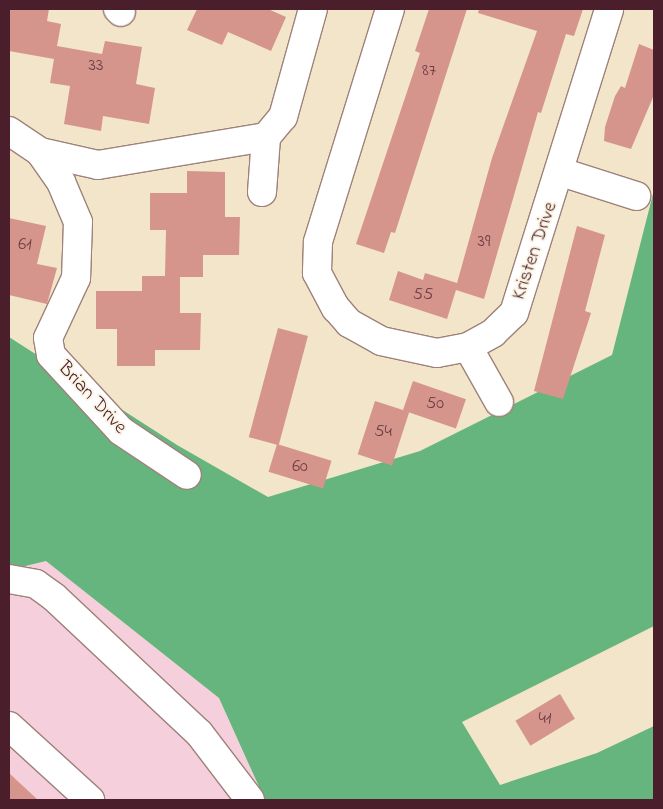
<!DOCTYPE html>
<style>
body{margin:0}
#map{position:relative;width:663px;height:809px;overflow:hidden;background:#f3e5c9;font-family:"Indie Flower",sans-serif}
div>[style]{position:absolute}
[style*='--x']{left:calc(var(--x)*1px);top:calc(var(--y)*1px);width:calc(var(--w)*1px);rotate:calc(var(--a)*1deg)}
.built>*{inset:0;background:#f5cfdb}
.forest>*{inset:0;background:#66b47e}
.building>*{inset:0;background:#d5958c;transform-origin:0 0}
.roads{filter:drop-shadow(1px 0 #9e827a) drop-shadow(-1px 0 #9e827a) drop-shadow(0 1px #9e827a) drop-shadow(0 -1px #9e827a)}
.minor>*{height:28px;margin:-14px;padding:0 14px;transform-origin:14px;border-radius:14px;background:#fff}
span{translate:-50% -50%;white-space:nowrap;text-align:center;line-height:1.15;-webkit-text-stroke:4px #fcf5e5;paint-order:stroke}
.number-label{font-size:18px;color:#6d3c43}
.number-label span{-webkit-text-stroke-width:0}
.street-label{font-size:20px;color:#4a1f2b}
.frame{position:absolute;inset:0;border:10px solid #4a1f2b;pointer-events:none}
</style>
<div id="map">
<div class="built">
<div style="clip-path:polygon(46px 561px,219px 698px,265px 800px,9px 800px,9px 570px)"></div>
</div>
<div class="forest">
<div style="clip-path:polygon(654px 190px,654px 626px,462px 722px,500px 785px,597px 753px,654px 726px,654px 800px,265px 800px,219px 698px,46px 561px,9px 570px,9px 337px,177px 445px,268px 497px,420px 451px,612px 355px)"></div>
</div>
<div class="building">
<div style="clip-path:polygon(9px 9px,49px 9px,47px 21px,61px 24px,57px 46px,102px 54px,105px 41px,142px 47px,136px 84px,155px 88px,149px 124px,103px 116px,101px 131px,64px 124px,70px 86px,50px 83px,54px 59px,9px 51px)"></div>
<div style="clip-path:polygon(197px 9px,268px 9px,286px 17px,271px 51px,228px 32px,222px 45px,187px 30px)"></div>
<div style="clip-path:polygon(429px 9px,467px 9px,395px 233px,391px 232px,384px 253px,356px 244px,420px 53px,415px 51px)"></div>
<div style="clip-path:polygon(479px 9px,583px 9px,574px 36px,566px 34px,541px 113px,538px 112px,484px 299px,456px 290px,447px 319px,389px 300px,398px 271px,423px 280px,425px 273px,457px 283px,492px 158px,537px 31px,478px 13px)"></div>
<div style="clip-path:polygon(639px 44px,654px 50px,654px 95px,631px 149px,604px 141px,605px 127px,615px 96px,621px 86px,625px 88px)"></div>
<div style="clip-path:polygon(187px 171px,225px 172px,225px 217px,240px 217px,239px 255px,203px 255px,203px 277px,180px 277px,180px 313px,201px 313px,200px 350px,155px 350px,155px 366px,117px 366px,117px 329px,96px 329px,96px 291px,142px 291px,142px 276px,165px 276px,166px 230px,150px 230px,150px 193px,187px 193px)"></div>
<div style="clip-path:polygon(9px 218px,46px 226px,37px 264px,57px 268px,47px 304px,9px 295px)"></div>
<div style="clip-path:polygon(577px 226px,605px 235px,585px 311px,591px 313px,563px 399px,534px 391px)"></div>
<div style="left:278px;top:328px;width:31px;height:113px;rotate:15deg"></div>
<div style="left:413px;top:381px;width:56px;height:31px;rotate:19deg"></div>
<div style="left:375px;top:401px;width:36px;height:56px;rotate:18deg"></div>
<div style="left:277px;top:444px;width:57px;height:29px;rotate:17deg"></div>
<div style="left:560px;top:694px;width:29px;height:52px;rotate:59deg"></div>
<div style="clip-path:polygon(9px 773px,38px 800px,9px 800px)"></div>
</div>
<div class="roads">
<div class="minor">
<div style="--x:118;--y:9;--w:4;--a:45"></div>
<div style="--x:390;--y:9;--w:244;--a:107.2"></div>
<div style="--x:318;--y:242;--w:31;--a:92"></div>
<div style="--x:317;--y:273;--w:40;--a:62"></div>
<div style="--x:336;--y:308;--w:20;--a:49"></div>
<div style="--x:349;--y:323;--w:37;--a:29"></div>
<div style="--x:381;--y:341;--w:57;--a:12.1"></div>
<div style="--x:437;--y:353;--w:32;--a:-11"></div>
<div style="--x:468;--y:347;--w:29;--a:-29"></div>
<div style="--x:493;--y:333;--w:29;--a:-44"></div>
<div style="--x:514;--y:313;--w:318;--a:-72.6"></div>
<div style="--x:9;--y:131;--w:37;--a:34"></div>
<div style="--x:40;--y:152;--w:37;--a:55"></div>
<div style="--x:61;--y:182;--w:43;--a:67"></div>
<div style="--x:78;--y:222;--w:56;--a:92"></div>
<div style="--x:76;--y:278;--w:66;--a:115"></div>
<div style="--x:48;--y:338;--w:17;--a:80"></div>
<div style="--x:51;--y:355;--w:103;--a:47.4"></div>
<div style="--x:121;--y:431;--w:79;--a:33.7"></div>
<div style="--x:40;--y:152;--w:59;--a:12.6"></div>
<div style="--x:98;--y:165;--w:170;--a:-9.5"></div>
<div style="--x:266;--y:137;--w:26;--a:-50"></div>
<div style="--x:283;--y:117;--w:112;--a:-74.5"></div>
<div style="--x:561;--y:172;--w:79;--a:17.7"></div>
<div style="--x:262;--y:192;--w:55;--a:-85.8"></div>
<div style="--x:468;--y:347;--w:63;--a:60.6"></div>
<div style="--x:9;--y:579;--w:27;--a:10"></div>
<div style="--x:36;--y:584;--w:22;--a:36"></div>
<div style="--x:54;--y:597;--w:199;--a:43.2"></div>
<div style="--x:199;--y:733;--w:84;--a:52.7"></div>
<div style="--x:9;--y:726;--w:110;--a:42.4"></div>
</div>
</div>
<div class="number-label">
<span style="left:96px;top:66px">33</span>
<span style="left:429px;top:71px">87</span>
<span style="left:484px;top:242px">39</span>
<span style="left:25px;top:245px">61</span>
<span style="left:423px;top:295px">55</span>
<span style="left:435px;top:404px">50</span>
<span style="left:383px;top:432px">54</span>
<span style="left:300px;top:467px">60</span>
<span style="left:545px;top:719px">41</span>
</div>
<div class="street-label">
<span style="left:535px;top:251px;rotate:-71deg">Kristen Drive</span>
<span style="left:92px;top:398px;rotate:47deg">Brian Drive</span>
</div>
<div class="frame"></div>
</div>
